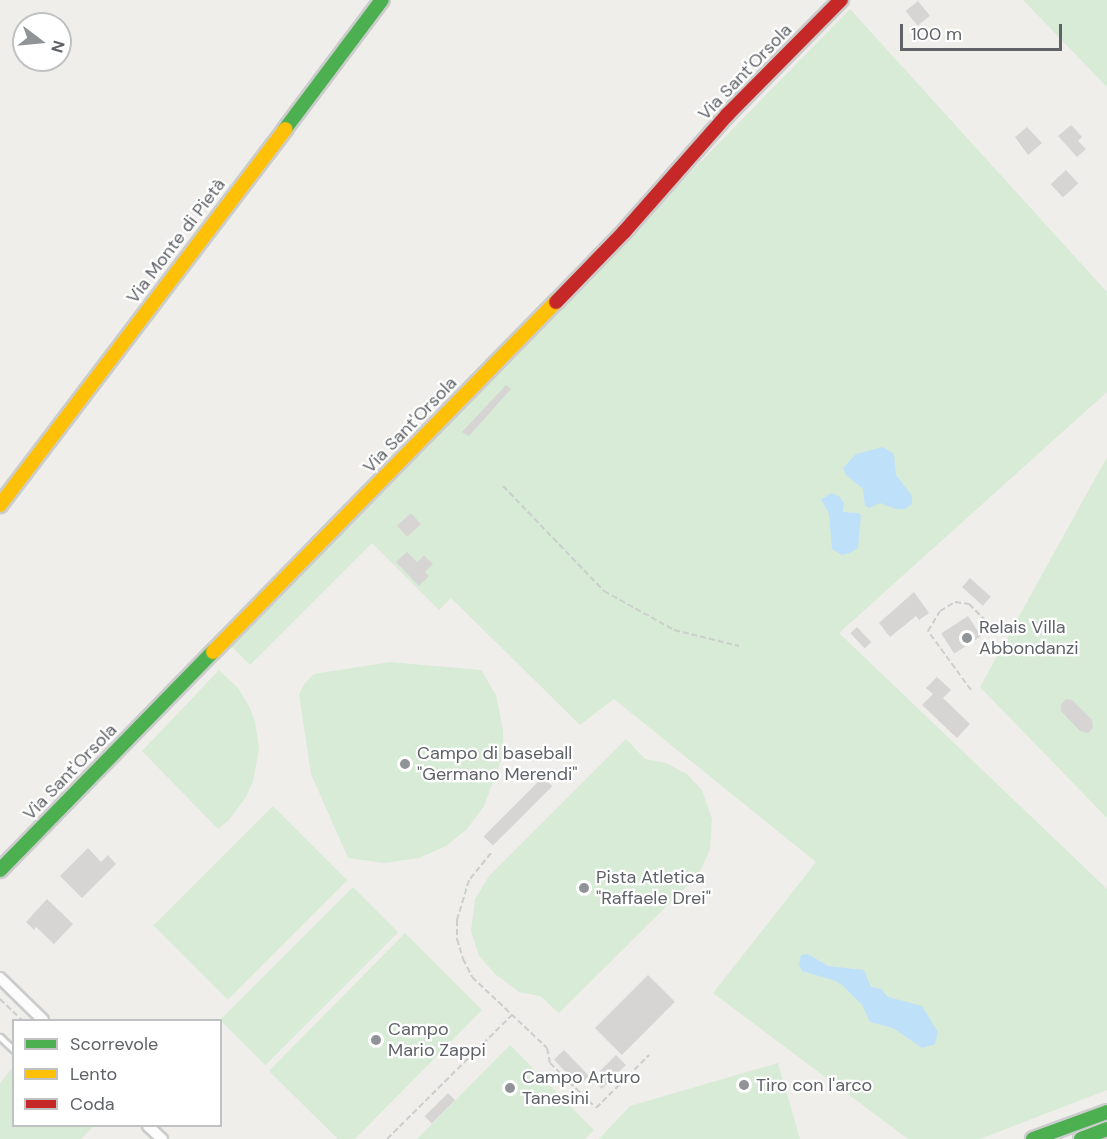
<!DOCTYPE html>
<meta charset="utf-8">
<style>
body{margin:0}
#map{position:relative;width:1107px;height:1139px;overflow:hidden;background:#efeeea;font-family:"DM Sans",sans-serif}
div>[style]{position:absolute}
[style*='--x']{left:calc(var(--x)*1px);top:calc(var(--y)*1px);width:calc(var(--w)*1px);rotate:calc(var(--a)*1deg)}
.green>*{inset:0;background:#d8ebd6;transform-origin:0 0}
.water>*{inset:0;background:#bfe0f9}
.building>*{inset:0;background:#d6d5d3;transform-origin:0 0}
.path>*{height:2px;margin-top:-1px;transform-origin:0;background:repeating-linear-gradient(90deg,#cacfcc 0 6px,transparent 0 9px)}
.roads{filter:drop-shadow(2px 0 #cbcccc) drop-shadow(-2px 0 #cbcccc) drop-shadow(0 2px #cbcccc) drop-shadow(0 -2px #cbcccc)}
.lane>*{height:5px;margin:-2.5px;padding:0 2.5px;transform-origin:2.5px;border-radius:2.5px;background:#fdfcfc}
.street>*{height:10px;margin:-5px;padding:0 5px;transform-origin:5px;border-radius:5px;background:#fdfcfc}
.fast>*{height:14px;margin:-7px;padding:0 7px;transform-origin:7px;border-radius:7px;background:#4caf50}
.slow>*{height:14px;margin:-7px;padding:0 7px;transform-origin:7px;border-radius:7px;background:#ffc107}
.jam>*{height:14px;margin:-7px;padding:0 7px;transform-origin:7px;border-radius:7px;background:#c62828}
.dots>*{width:16px;height:16px;translate:-50% -50%;box-sizing:border-box;border:3px solid #fff;border-radius:50%}
span{translate:-50% -50%;white-space:nowrap;text-align:center;line-height:1.15;-webkit-text-stroke:4.5px #fff;paint-order:stroke}
.street-label{font-size:18px;color:#5f6368}
.poi-label{font-size:18px;color:#5f6368}
.left{translate:0 -50%;text-align:left}
.legend{position:absolute;left:12px;top:1019px;width:210px;height:108px;box-sizing:border-box;background:#fff;border:2px solid #bfc1c3;margin:0;padding:8px 10px;list-style:none;font-size:18px;color:#5f6368}
.legend li{display:flex;align-items:center;gap:12px;height:30px}
.legend b{width:30px;border:2px solid #bfc1c3}
.north{position:absolute;left:12px;top:12px;width:60px;height:60px;box-sizing:border-box;background:#fff;border:2px solid #bfc1c3;border-radius:50%;rotate:106deg;font-size:16px;font-weight:700;line-height:24px;text-align:center;color:#5f6368}
.north::after{content:'';display:block;margin:auto;width:21px;height:27px;background:#919496;clip-path:polygon(50% 0,100% 100%,50% 72%,0 100%)}
.scale{position:absolute;left:900px;top:24px;width:162px;height:27px;box-sizing:border-box;border:3px solid #5f6368;border-top:0;padding-left:8px;font-size:18px;line-height:21px;white-space:nowrap;color:#5f6368;-webkit-text-stroke:4px #fff;paint-order:stroke}
</style>
<div id="map">
<div class="green">
<div style="clip-path:polygon(1023px 0,1107px 0,1107px 87px)"></div>
<div style="clip-path:polygon(850px 9px,1107px 292px,1107px 392px,839px 633px,1107px 889px,1107px 1090px,980px 1139px,908px 1139px,713px 993px,816px 862px,614px 699px,580px 725px,451px 598px,439px 610px,372px 543px,250px 665px,229px 644px)"></div>
<div style="clip-path:polygon(1107px 457px,1107px 818px,980px 687px)"></div>
<div style="clip-path:polygon(390px 662px,481px 670px,496px 695px,503px 730px,503px 755px,484px 806px,467px 829px,446px 846px,419px 858px,384px 863px,348px 858px,311px 774px,299px 694px,305px 683px,314px 674px)"></div>
<div style="clip-path:polygon(219px 670px,238px 688px,250px 708px,255px 722px,259px 749px,253px 781px,246px 797px,229px 820px,218px 829px,142px 751px)"></div>
<div style="clip-path:polygon(626px 739px,645px 759px,666px 763px,687px 774px,702px 790px,712px 819px,710px 849px,699px 874px,559px 1013px,540px 996px,519px 992px,495px 974px,479px 956px,471px 931px,475px 899px,489px 876px)"></div>
<div style="left:273px;top:806px;width:105px;height:169px;rotate:45deg"></div>
<div style="left:353px;top:887px;width:64px;height:188px;rotate:45deg"></div>
<div style="clip-path:polygon(405px 933px,482px 1010px,355px 1139px,338px 1139px,269px 1071px)"></div>
<div style="clip-path:polygon(510px 1045px,594px 1130px,585px 1139px,417px 1139px)"></div>
<div style="clip-path:polygon(778px 1063px,800px 1139px,599px 1139px,630px 1106px)"></div>
<div style="clip-path:polygon(13px 1067px,14px 1126px,94px 1126px,81px 1139px,0 1139px,0 1083px)"></div>
</div>
<div class="water">
<div style="clip-path:polygon(883px 447px,894px 454px,896px 475px,912px 496px,912px 504px,905px 509px,896px 509px,880px 503px,869px 508px,865px 506px,863px 489px,846px 475px,843px 468px,856px 454px)"></div>
<div style="clip-path:polygon(832px 493px,840px 497px,844px 504px,843px 512px,859px 513px,861px 516px,858px 548px,850px 553px,842px 555px,832px 549px,829px 514px,821px 499px)"></div>
<div style="clip-path:polygon(808px 954px,828px 966px,864px 970px,871px 987px,881px 989px,888px 997px,922px 1006px,938px 1032px,935px 1044px,922px 1048px,893px 1028px,870px 1022px,862px 1005px,843px 986px,836px 981px,802px 971px,799px 964px,801px 955px)"></div>
</div>
<div class="building">
<div style="left:918px;top:1px;width:19px;height:16px;rotate:51deg"></div>
<div style="clip-path:polygon(1071px 125px,1082px 137px,1078px 141px,1086px 149px,1077px 157px,1058px 136px)"></div>
<div style="clip-path:polygon(1027px 127px,1042px 143px,1028px 155px,1015px 137px)"></div>
<div style="left:1066px;top:170px;width:18px;height:21px;rotate:47deg"></div>
<div style="clip-path:polygon(506px 385px,511px 389px,469px 436px,462px 432px)"></div>
<div style="left:411px;top:513px;width:15px;height:19px;rotate:48deg"></div>
<div style="clip-path:polygon(407px 552px,417px 562px,424px 555px,433px 564px,425px 572px,429px 576px,419px 586px,396px 562px)"></div>
<div style="left:970px;top:578px;width:28px;height:12px;rotate:42deg"></div>
<div style="clip-path:polygon(914px 592px,929px 613px,919px 620px,916px 616px,890px 637px,879px 623px)"></div>
<div style="left:968px;top:616px;width:24px;height:32px;rotate:57deg"></div>
<div style="left:857px;top:627px;width:21px;height:9px;rotate:47deg"></div>
<div style="clip-path:polygon(937px 677px,951px 690px,943px 698px,970px 724px,957px 738px,922px 705px,933px 694px,926px 688px)"></div>
<div style="clip-path:polygon(1066px 699px,1072px 700px,1092px 720px,1093px 728px,1088px 733px,1080px 731px,1061px 711px,1061px 705px)"></div>
<div style="left:543px;top:777px;width:13px;height:84px;rotate:45deg"></div>
<div style="clip-path:polygon(88px 848px,101px 862px,108px 855px,116px 864px,82px 898px,60px 876px)"></div>
<div style="clip-path:polygon(47px 899px,73px 924px,54px 944px,36px 927px,34px 930px,26px 922px)"></div>
<div style="left:648px;top:975px;width:38px;height:75px;rotate:45deg"></div>
<div style="left:564px;top:1050px;width:36px;height:14px;rotate:46deg"></div>
<div style="left:616px;top:1055px;width:14px;height:34px;rotate:45deg"></div>
<div style="left:448px;top:1093px;width:10px;height:33px;rotate:45deg"></div>
</div>
<div class="path">
<div style="--x:503;--y:486;--w:146;--a:46.1"></div>
<div style="--x:604;--y:591;--w:80;--a:29.1"></div>
<div style="--x:674;--y:630;--w:67;--a:13.8"></div>
<div style="--x:971;--y:690;--w:73;--a:-126.1"></div>
<div style="--x:928;--y:631;--w:23;--a:-59"></div>
<div style="--x:940;--y:611;--w:17;--a:-31"></div>
<div style="--x:955;--y:602;--w:14;--a:8"></div>
<div style="--x:969;--y:604;--w:34;--a:45"></div>
<div style="--x:993;--y:628;--w:7;--a:16"></div>
<div style="--x:491;--y:853;--w:35;--a:129"></div>
<div style="--x:469;--y:880;--w:42;--a:106.7"></div>
<div style="--x:457;--y:920;--w:19;--a:90"></div>
<div style="--x:457;--y:939;--w:21;--a:73"></div>
<div style="--x:463;--y:959;--w:20;--a:63"></div>
<div style="--x:472;--y:977;--w:103;--a:43.4"></div>
<div style="--x:547;--y:1048;--w:15;--a:79"></div>
<div style="--x:550;--y:1063;--w:64;--a:44.4"></div>
<div style="--x:596;--y:1108;--w:75;--a:-45"></div>
<div style="--x:0;--y:999;--w:30;--a:44"></div>
<div style="--x:387;--y:1139;--w:176;--a:-44.8"></div>
</div>
<div class="roads">
<div class="lane">
<div style="--x:0;--y:1037;--w:19;--a:43"></div>
</div>
<div class="street">
<div style="--x:0;--y:978;--w:60;--a:44.3"></div>
<div style="--x:148;--y:1126;--w:19;--a:43"></div>
</div>
<div class="fast">
<div style="--x:285;--y:129;--w:161;--a:-53.1"></div>
<div style="--x:0;--y:870;--w:305;--a:-45.7"></div>
<div style="--x:1033;--y:1139;--w:79;--a:-20"></div>
<div style="--x:1081;--y:1139;--w:28;--a:-21"></div>
</div>
<div class="slow">
<div style="--x:0;--y:505;--w:472;--a:-52.8"></div>
<div style="--x:213;--y:652;--w:490;--a:-45.6"></div>
</div>
<div class="jam">
<div style="--x:556;--y:302;--w:98;--a:-45.8"></div>
<div style="--x:624;--y:232;--w:156;--a:-48.6"></div>
<div style="--x:727;--y:115;--w:162;--a:-45.3"></div>
</div>
</div>
<div class="dots">
<div style="left:967px;top:638px;background:#919496"></div>
<div style="left:405px;top:764px;background:#919496"></div>
<div style="left:584px;top:888px;background:#919496"></div>
<div style="left:376px;top:1040px;background:#919496"></div>
<div style="left:744px;top:1085px;background:#919496"></div>
<div style="left:510px;top:1088px;background:#919496"></div>
</div>
<div class="street-label">
<span style="left:745px;top:72px;rotate:-46deg">Via Sant'Orsola</span>
<span style="left:176px;top:241px;rotate:-53deg">Via Monte di Pietà</span>
<span style="left:410px;top:425px;rotate:-46deg">Via Sant'Orsola</span>
<span style="left:70px;top:772px;rotate:-46deg">Via Sant'Orsola</span>
</div>
<div class="poi-label">
<span class="left" style="left:979px;top:638px">Relais Villa<br>Abbondanzi</span>
<span class="left" style="left:417px;top:764px">Campo di baseball<br>"Germano Merendi"</span>
<span class="left" style="left:596px;top:888px">Pista Atletica<br>"Raffaele Drei"</span>
<span class="left" style="left:388px;top:1040px">Campo<br>Mario Zappi</span>
<span class="left" style="left:522px;top:1088px">Campo Arturo<br>Tanesini</span>
<span class="left" style="left:756px;top:1085px">Tiro con l'arco</span>
</div>
<ul class="legend">
<li><b style="height:8px;background:#4caf50"></b>Scorrevole</li>
<li><b style="height:8px;background:#ffc107"></b>Lento</li>
<li><b style="height:8px;background:#c62828"></b>Coda</li>
</ul>
<div class="north">N</div>
<div class="scale">100 m</div>
</div>
